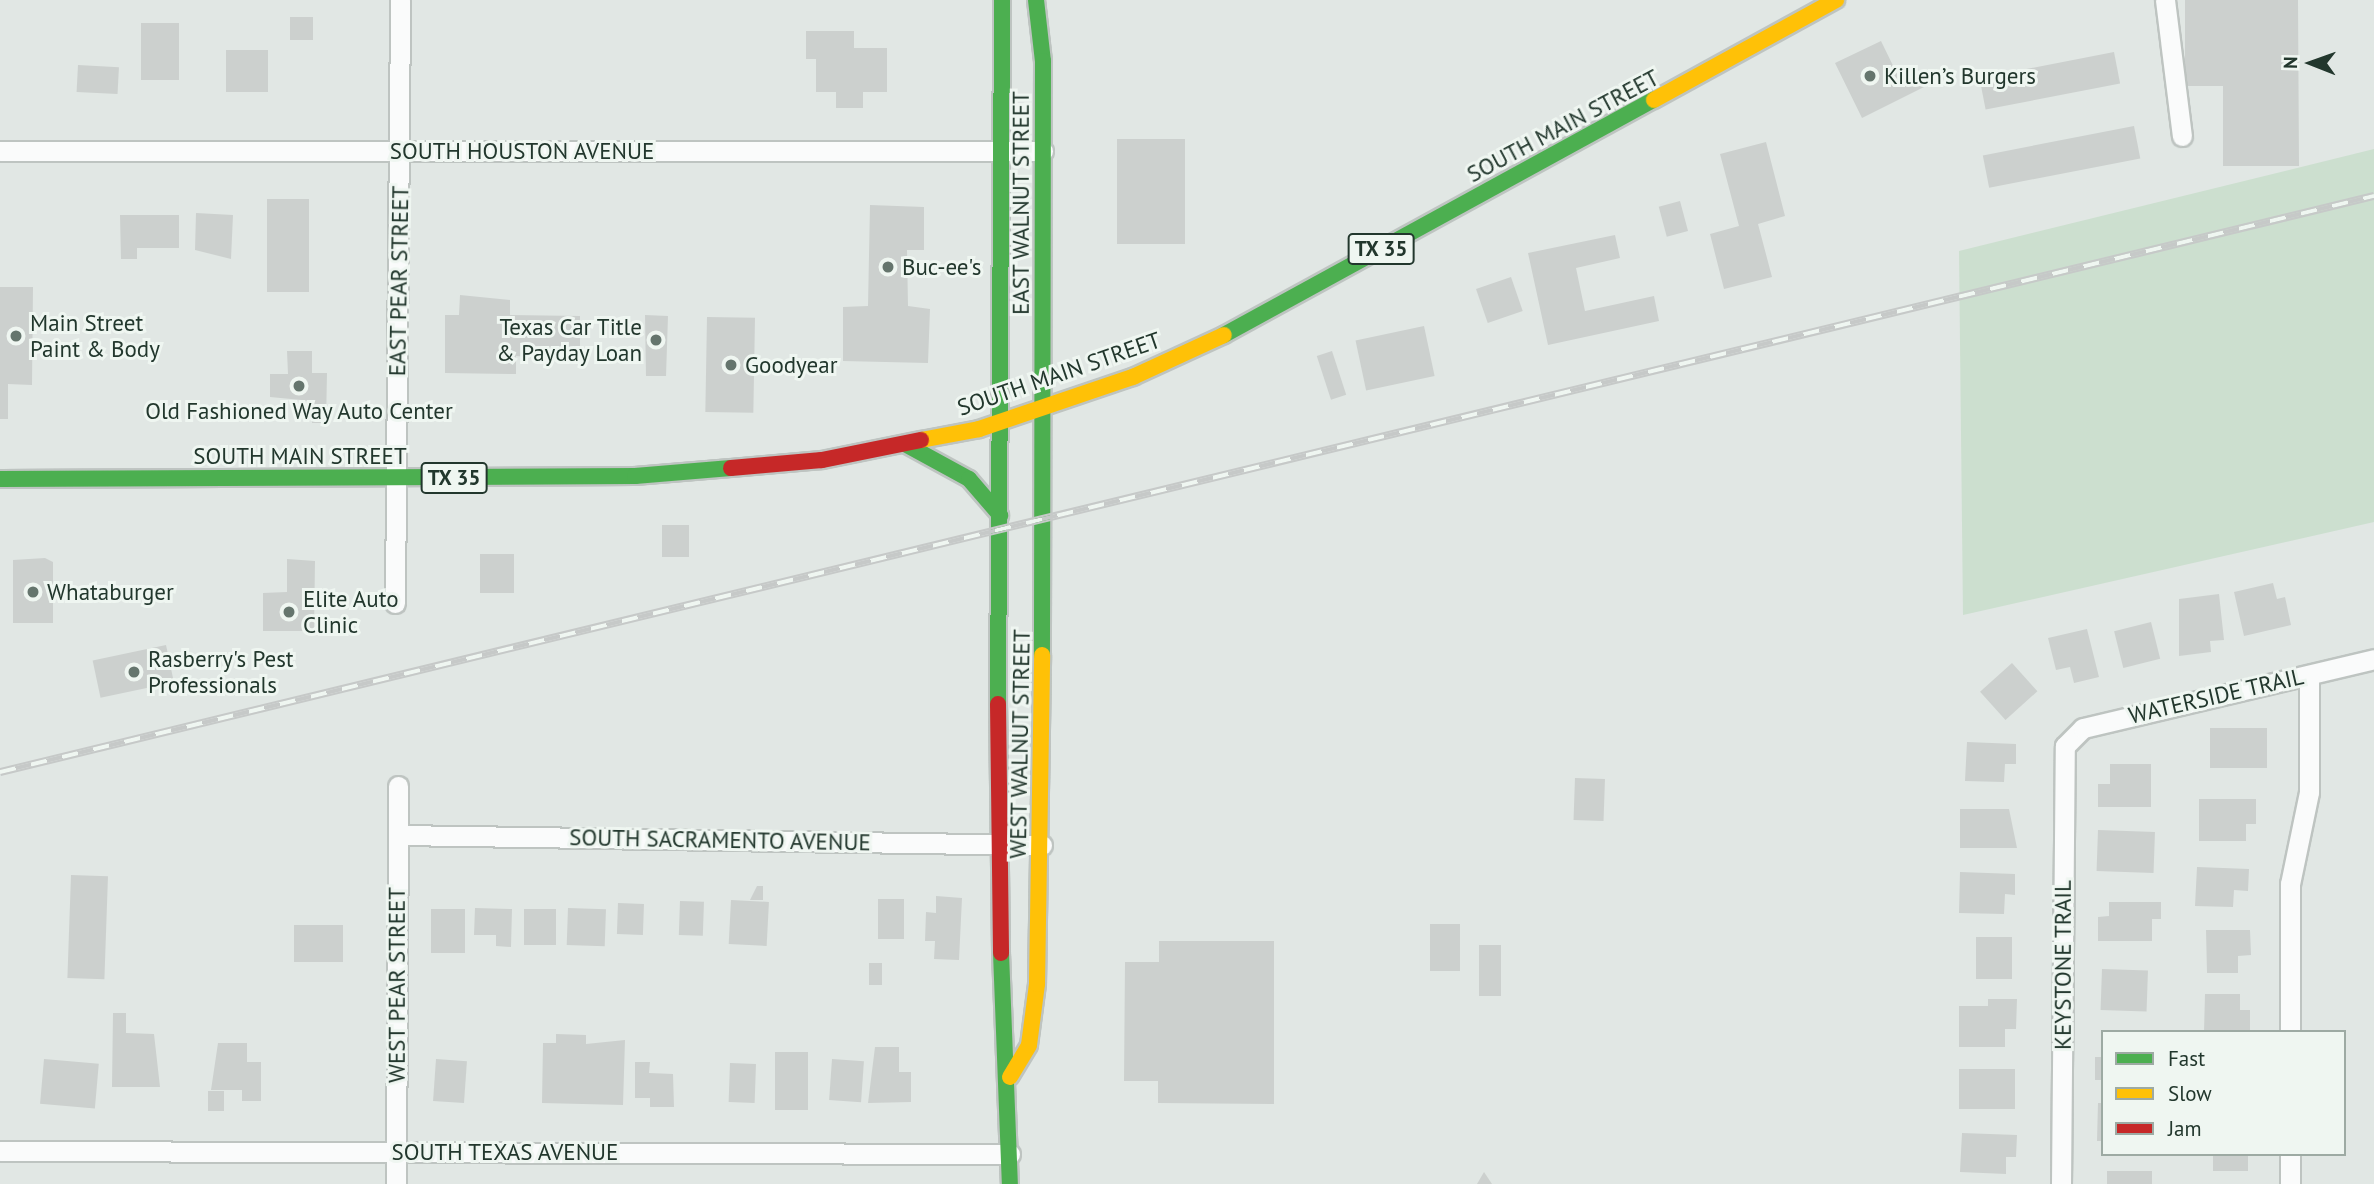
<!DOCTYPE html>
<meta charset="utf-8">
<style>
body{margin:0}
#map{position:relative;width:2374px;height:1184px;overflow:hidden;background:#e1e7e4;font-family:"PT Sans",sans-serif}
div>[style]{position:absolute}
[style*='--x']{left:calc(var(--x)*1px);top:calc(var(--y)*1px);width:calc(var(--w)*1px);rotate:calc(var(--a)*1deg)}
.green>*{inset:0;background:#ccdfcf}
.building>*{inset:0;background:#ccd0ce;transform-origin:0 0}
.roads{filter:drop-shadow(2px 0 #bec4c1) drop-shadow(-2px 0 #bec4c1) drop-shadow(0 2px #bec4c1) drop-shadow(0 -2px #bec4c1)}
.street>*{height:19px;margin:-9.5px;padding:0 9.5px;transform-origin:9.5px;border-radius:9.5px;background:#fafbfb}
.fast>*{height:16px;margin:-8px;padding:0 8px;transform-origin:8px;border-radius:8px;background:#4caf50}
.slow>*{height:16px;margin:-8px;padding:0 8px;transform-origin:8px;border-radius:8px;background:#ffc107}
.jam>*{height:16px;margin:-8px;padding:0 8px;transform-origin:8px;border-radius:8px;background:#c62828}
.rail>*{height:8px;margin-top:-4px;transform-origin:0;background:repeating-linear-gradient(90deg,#eff6f1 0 16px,#c6c9c8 0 32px);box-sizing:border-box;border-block:2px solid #c6c9c8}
.dots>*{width:19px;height:19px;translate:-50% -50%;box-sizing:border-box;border:4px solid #eff6f1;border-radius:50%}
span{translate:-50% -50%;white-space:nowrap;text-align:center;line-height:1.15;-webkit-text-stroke:6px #eff6f1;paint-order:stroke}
.shield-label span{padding:2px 5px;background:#eff6f1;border:2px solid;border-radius:5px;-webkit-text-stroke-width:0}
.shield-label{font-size:21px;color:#22372d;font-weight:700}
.poi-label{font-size:23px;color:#22372d}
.left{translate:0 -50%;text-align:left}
.right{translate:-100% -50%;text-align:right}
.street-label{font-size:23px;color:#22372d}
.legend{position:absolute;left:2101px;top:1030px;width:245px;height:126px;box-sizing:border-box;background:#eff6f1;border:2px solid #9daaa3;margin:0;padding:9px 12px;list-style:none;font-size:21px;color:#22372d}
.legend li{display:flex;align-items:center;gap:14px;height:35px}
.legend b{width:35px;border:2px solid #9daaa3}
.north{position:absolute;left:2276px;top:28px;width:70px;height:70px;-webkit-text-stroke:5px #eff6f1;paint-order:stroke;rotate:271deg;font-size:19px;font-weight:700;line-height:28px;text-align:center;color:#22372d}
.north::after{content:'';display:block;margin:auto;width:24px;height:32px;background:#22372d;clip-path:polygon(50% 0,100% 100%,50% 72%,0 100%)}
</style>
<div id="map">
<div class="green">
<div style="clip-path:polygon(2374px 149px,2374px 522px,1963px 615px,1959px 251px)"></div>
</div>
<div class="building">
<div style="clip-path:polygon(2185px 0,2298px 0,2299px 166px,2223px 166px,2223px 86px,2185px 86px)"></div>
<div style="left:290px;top:17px;width:23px;height:23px"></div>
<div style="left:141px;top:23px;width:38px;height:57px"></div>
<div style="clip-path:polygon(806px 31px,854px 31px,854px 48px,887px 48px,887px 92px,863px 92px,863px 108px,836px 108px,836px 92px,816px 92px,816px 59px,806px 59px)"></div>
<div style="clip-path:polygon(1881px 41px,1901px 82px,1921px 71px,1928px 85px,1862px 118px,1835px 63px)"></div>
<div style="left:226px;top:50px;width:42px;height:42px"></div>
<div style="left:2114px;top:52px;width:32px;height:137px;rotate:79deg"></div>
<div style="left:78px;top:65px;width:41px;height:27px;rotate:3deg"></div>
<div style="left:2134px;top:126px;width:33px;height:154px;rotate:79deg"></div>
<div style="left:1117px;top:139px;width:68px;height:105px"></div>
<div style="clip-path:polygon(1766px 142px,1785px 216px,1758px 224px,1772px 277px,1724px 289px,1710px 234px,1739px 226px,1720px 154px)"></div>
<div style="left:267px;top:199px;width:42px;height:93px"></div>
<div style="left:1680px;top:201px;width:31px;height:22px;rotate:75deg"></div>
<div style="clip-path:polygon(870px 205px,924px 207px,924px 250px,907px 250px,908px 306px,930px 309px,928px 363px,843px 361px,843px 307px,868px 306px)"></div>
<div style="clip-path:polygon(196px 213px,233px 215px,231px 259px,195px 250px)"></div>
<div style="clip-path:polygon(120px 215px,179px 215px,179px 248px,137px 248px,137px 259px,121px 259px)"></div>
<div style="clip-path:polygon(1615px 235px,1620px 258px,1576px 268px,1585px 311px,1654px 296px,1659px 321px,1548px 345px,1528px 253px)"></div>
<div style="left:1511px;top:277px;width:36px;height:37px;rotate:71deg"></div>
<div style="clip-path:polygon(0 287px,33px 287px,32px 385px,8px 384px,8px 419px,0 419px)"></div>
<div style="clip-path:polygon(460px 295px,510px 300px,510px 315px,580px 316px,580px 362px,516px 356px,516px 374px,445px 373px,445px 315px,459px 315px)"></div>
<div style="clip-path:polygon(645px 315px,668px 316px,666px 376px,646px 376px)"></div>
<div style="left:707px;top:317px;width:48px;height:95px;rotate:1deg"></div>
<div style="left:1424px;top:326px;width:51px;height:70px;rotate:78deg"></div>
<div style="clip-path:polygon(287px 351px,312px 351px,312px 373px,327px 373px,326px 423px,312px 423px,312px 401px,270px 397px,270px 374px,288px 374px)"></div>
<div style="left:1332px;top:351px;width:46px;height:16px;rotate:72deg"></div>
<div style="left:662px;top:525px;width:27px;height:32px"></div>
<div style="left:480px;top:554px;width:34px;height:39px"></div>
<div style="clip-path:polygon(45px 558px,53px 562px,53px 623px,13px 623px,13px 560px)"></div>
<div style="clip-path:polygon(287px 559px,315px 561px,314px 631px,263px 631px,263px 593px,287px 592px)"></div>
<div style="clip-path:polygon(2273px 583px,2277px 599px,2285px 597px,2291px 625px,2244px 636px,2234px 592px)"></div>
<div style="clip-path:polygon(2219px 594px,2224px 640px,2210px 641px,2211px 652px,2179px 656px,2179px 599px)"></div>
<div style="left:2151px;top:622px;width:38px;height:38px;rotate:76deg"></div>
<div style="clip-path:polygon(2087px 629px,2099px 677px,2074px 683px,2070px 667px,2056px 670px,2048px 638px)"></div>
<div style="left:166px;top:645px;width:38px;height:75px;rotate:78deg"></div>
<div style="left:2012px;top:663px;width:38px;height:43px;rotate:48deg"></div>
<div style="left:2210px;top:728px;width:57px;height:40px"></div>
<div style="clip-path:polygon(1967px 742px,2016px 744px,2016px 764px,2005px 764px,2004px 782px,1965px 781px)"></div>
<div style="clip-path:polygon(2110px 764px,2151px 764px,2151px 807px,2098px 807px,2098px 784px,2110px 784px)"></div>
<div style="left:1575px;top:778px;width:30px;height:42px;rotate:2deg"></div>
<div style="clip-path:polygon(2199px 799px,2256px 799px,2256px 824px,2246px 824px,2246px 841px,2199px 841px)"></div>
<div style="clip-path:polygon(1960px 809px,2009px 809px,2017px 848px,1960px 848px)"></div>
<div style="left:2098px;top:830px;width:57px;height:41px;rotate:2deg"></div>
<div style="clip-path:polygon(2197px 867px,2249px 869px,2248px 891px,2234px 890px,2233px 907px,2195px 906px)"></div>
<div style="clip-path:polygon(1960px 872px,2015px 874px,2015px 895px,2005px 894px,2004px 914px,1959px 913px)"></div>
<div style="left:71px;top:875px;width:37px;height:103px;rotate:2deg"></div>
<div style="clip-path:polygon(757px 886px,763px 886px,763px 900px,750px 900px)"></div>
<div style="clip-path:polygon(936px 896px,962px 898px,959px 960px,934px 959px,935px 941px,925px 941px,926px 912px,936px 913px)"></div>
<div style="left:878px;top:899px;width:26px;height:40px"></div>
<div style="left:731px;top:900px;width:38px;height:44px;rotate:3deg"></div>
<div style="left:680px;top:901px;width:24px;height:34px;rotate:2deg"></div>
<div style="clip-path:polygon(2109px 902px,2161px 902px,2161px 919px,2152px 919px,2152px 941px,2098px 941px,2098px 917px,2109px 916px)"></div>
<div style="left:618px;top:903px;width:26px;height:31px;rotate:2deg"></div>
<div style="clip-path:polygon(475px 908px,512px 909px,511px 947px,496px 946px,496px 935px,474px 935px)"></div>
<div style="left:568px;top:908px;width:38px;height:37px;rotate:2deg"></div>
<div style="left:431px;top:909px;width:34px;height:44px"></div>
<div style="left:524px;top:909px;width:32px;height:36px"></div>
<div style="left:1430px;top:924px;width:30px;height:47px"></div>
<div style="left:343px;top:925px;width:37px;height:49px;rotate:90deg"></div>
<div style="clip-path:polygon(2206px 930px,2250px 930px,2251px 955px,2238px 956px,2238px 973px,2207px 973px)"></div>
<div style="left:1976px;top:937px;width:36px;height:42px"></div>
<div style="clip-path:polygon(1159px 941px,1274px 941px,1274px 1104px,1158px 1103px,1158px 1081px,1124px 1081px,1125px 962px,1159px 962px)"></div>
<div style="left:1479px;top:945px;width:22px;height:51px"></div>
<div style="left:869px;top:963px;width:13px;height:22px"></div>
<div style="left:2102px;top:969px;width:46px;height:41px;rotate:2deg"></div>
<div style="clip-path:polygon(2205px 994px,2240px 994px,2240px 1010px,2250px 1010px,2250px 1032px,2204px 1032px)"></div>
<div style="clip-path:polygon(1988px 999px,2017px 999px,2016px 1029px,2005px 1029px,2005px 1047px,1959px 1047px,1959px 1006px,1988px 1006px)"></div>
<div style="clip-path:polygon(113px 1013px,126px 1013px,126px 1033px,154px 1034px,160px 1087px,112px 1087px)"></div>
<div style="clip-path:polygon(556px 1034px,586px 1035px,586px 1044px,625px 1040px,623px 1105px,542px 1103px,543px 1043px,556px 1043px)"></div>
<div style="clip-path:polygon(218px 1043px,247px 1043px,247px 1062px,261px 1062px,261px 1101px,242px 1101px,242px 1090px,211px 1090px)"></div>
<div style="clip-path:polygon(875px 1047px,899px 1047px,899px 1072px,911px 1072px,911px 1102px,868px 1103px)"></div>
<div style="left:775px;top:1052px;width:33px;height:58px"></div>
<div style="left:2095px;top:1057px;width:8px;height:23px"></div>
<div style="left:44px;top:1059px;width:55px;height:45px;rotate:5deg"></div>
<div style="left:436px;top:1059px;width:31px;height:42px;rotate:4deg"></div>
<div style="left:832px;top:1059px;width:32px;height:41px;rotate:4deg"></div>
<div style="clip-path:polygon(635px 1062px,650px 1062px,649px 1073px,673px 1074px,674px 1107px,650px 1107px,650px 1098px,635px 1098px)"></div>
<div style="left:730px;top:1063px;width:26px;height:39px;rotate:2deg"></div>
<div style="left:1959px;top:1069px;width:56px;height:40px"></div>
<div style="left:208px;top:1091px;width:16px;height:20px"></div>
<div style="clip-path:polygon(2098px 1103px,2103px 1103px,2103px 1141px,2097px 1141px)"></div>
<div style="clip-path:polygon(1962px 1133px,2017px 1135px,2016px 1157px,2006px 1157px,2006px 1174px,1960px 1172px)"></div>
<div style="left:2213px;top:1154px;width:35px;height:17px"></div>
<div style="left:2107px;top:1171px;width:45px;height:13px"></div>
<div style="clip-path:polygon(1484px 1172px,1492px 1184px,1477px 1184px)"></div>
</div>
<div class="roads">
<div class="street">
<div style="--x:2165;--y:0;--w:137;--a:82.9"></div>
<div style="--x:0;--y:151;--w:1043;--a:0"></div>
<div style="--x:395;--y:603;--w:603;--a:-89.52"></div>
<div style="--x:398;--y:835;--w:644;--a:0.89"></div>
<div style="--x:2290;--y:1032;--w:148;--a:-90"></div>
<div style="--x:2290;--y:884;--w:94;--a:-78.3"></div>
<div style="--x:2309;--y:792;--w:117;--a:-90"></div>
<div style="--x:0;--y:1151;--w:1010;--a:0.17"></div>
<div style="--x:396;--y:1184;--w:398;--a:-89.7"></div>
<div style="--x:2061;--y:1184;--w:438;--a:-89.5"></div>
<div style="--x:2065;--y:746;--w:25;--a:-45"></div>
<div style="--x:2083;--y:728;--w:299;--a:-13.3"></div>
<div style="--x:2290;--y:1184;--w:30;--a:-90"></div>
</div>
<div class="fast">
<div style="--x:1036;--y:0;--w:61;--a:83.5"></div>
<div style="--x:1043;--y:61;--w:594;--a:90.1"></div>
<div style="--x:1224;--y:335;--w:490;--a:-28.7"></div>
<div style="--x:905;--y:444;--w:73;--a:28.7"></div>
<div style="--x:969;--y:479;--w:48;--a:49.3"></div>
<div style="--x:0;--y:479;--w:635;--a:-0.27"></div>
<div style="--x:635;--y:476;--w:96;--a:-4.8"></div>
<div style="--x:998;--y:704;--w:704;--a:-89.67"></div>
<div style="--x:1001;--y:953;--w:231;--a:87.8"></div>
</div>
<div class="slow">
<div style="--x:1654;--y:100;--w:208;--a:-28.8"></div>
<div style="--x:921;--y:440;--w:59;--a:-10.7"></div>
<div style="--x:979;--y:429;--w:163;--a:-18.7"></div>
<div style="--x:1133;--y:377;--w:100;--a:-24.8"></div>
<div style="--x:1010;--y:1077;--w:37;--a:-59"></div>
<div style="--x:1029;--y:1045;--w:62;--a:-82.5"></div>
<div style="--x:1037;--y:984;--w:329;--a:-89.1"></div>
</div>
<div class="jam">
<div style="--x:731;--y:468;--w:91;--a:-5"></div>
<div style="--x:822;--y:460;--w:101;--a:-11.4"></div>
<div style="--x:998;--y:704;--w:249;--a:89.3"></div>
</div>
</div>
<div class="rail">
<div style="--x:0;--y:772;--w:2443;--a:-13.64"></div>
</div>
<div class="dots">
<div style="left:1870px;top:76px;background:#65756d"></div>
<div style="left:888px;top:267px;background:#65756d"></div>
<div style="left:16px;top:336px;background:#65756d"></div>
<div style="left:656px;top:340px;background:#65756d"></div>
<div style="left:731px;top:365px;background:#65756d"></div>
<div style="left:299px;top:386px;background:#65756d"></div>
<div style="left:33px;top:592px;background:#65756d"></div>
<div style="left:289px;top:612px;background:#65756d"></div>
<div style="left:134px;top:672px;background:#65756d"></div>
</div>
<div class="shield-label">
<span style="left:1381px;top:249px">TX 35</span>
<span style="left:454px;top:478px">TX 35</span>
</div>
<div class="poi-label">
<span class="left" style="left:1884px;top:76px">Killen’s Burgers</span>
<span class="left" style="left:902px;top:267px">Buc-ee's</span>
<span class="left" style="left:30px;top:336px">Main Street<br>Paint &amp; Body</span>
<span class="right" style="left:642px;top:340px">Texas Car Title<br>&amp; Payday Loan</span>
<span class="left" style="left:745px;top:365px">Goodyear</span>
<span style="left:299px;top:411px">Old Fashioned Way Auto Center</span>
<span class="left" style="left:47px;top:592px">Whataburger</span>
<span class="left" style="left:303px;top:612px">Elite Auto<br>Clinic</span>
<span class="left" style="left:148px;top:672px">Rasberry's Pest<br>Professionals</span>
</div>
<div class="street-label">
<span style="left:1563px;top:126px;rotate:-28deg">SOUTH MAIN STREET</span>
<span style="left:522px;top:151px">SOUTH HOUSTON AVENUE</span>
<span style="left:1021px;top:203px;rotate:-90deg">EAST WALNUT STREET</span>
<span style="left:399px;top:281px;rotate:-89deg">EAST PEAR STREET</span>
<span style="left:1059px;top:374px;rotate:-19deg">SOUTH MAIN STREET</span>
<span style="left:300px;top:456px">SOUTH MAIN STREET</span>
<span style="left:2216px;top:696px;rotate:-13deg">WATERSIDE TRAIL</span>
<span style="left:1020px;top:744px;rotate:-89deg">WEST WALNUT STREET</span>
<span style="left:720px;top:840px;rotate:1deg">SOUTH SACRAMENTO AVENUE</span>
<span style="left:2063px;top:965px;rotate:-90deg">KEYSTONE TRAIL</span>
<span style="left:397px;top:985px;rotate:-90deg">WEST PEAR STREET</span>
<span style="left:505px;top:1152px">SOUTH TEXAS AVENUE</span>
</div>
<ul class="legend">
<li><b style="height:9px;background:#4caf50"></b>Fast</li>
<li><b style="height:9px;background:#ffc107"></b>Slow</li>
<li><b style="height:9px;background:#c62828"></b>Jam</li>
</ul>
<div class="north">N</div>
</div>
